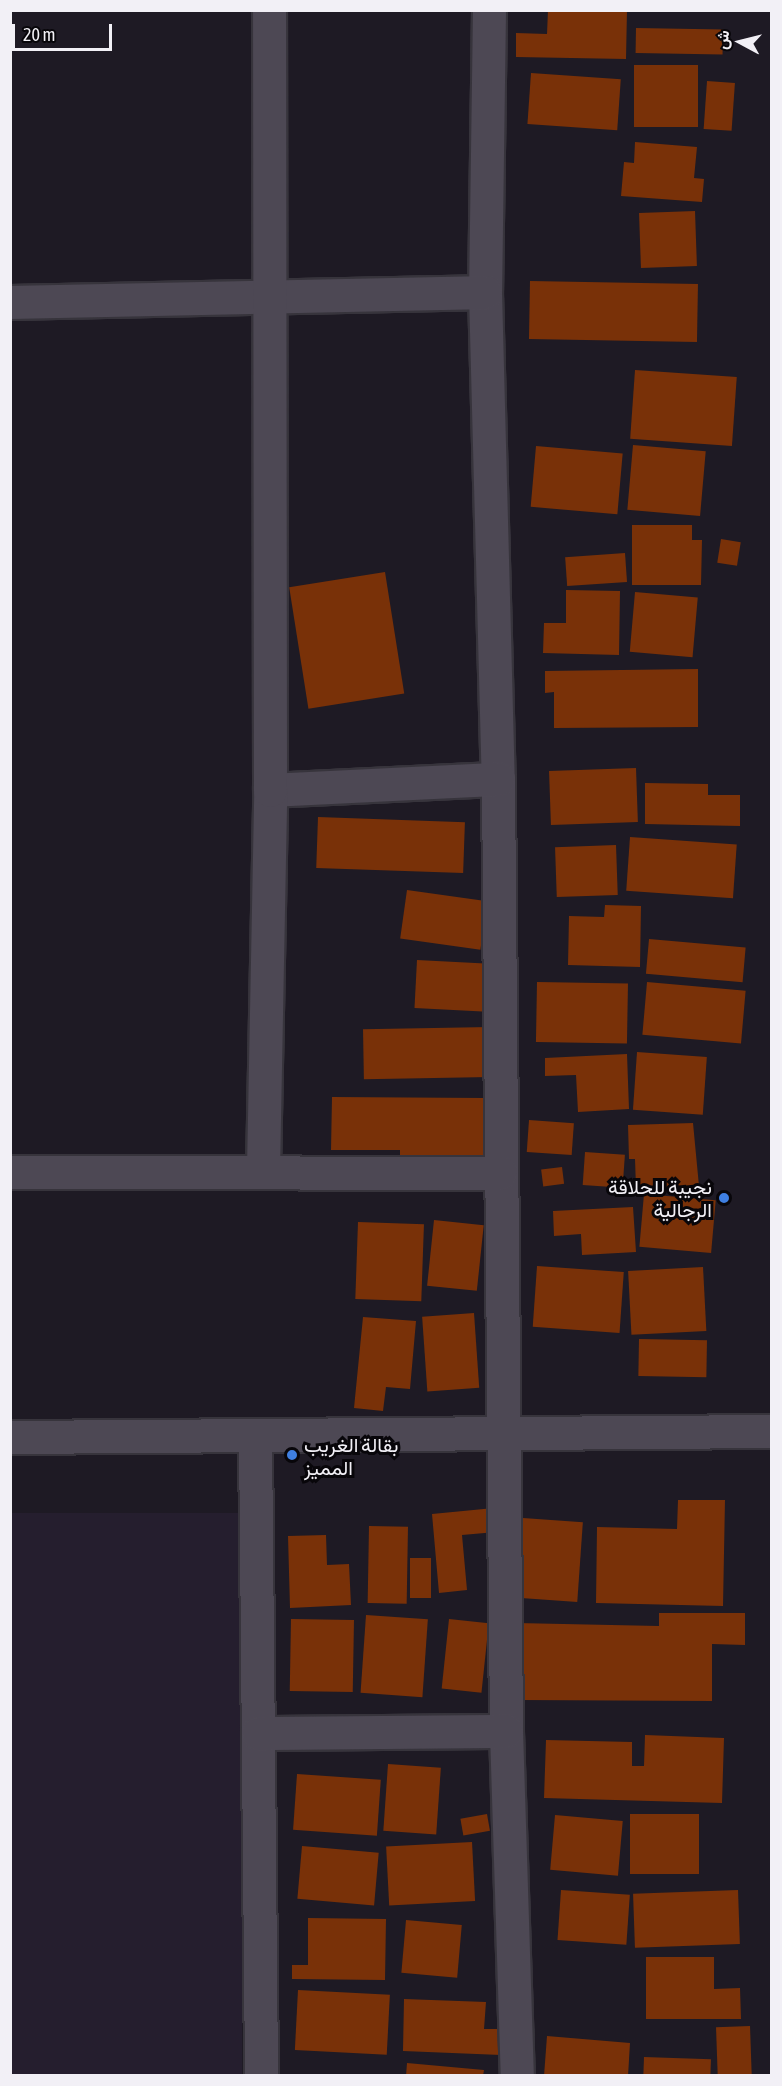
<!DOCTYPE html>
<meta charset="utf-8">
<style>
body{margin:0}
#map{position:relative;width:782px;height:2086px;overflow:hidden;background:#1e1a24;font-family:"Asap Condensed",Vazirmatn,sans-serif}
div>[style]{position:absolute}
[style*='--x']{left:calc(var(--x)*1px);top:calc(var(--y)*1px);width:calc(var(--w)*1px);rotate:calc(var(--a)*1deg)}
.built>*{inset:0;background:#251e2e;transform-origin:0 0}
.building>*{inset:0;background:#793108;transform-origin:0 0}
.roads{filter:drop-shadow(2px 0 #37343c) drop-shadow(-2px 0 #37343c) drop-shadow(0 2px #37343c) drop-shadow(0 -2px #37343c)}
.minor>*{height:33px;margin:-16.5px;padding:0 16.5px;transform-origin:16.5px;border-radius:16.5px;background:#4d4854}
.dots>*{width:16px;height:16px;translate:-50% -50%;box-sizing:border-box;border:3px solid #08060a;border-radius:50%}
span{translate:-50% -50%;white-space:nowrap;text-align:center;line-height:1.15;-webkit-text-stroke:6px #08060a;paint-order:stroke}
.poi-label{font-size:20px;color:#f2f0f6}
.right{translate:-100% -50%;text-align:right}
.left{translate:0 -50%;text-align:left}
.frame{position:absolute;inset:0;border:12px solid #f2f0f6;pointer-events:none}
.north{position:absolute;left:710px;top:12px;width:60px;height:60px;-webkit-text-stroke:4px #08060a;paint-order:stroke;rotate:277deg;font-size:16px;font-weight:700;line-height:24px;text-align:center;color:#f2f0f6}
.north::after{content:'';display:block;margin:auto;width:21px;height:27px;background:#f2f0f6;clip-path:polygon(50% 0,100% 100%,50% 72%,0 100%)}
.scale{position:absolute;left:12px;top:24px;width:100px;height:27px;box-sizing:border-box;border:3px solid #f2f0f6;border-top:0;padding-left:8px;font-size:18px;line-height:21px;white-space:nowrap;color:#f2f0f6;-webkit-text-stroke:4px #08060a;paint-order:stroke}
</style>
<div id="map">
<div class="built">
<div style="left:10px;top:1513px;width:232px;height:562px"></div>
</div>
<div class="building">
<div style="clip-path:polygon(548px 10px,627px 10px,626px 59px,516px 57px,516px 33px,547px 34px)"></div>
<div style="left:636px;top:28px;width:87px;height:25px;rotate:1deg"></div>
<div style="left:634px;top:65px;width:64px;height:62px"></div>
<div style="left:531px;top:73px;width:90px;height:51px;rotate:4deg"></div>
<div style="left:707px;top:81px;width:28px;height:48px;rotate:4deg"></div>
<div style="clip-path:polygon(635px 142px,697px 147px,694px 178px,704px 179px,702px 202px,621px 196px,624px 162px,634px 163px)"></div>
<div style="left:695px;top:211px;width:55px;height:56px;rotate:88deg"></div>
<div style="left:530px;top:281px;width:168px;height:58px;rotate:1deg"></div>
<div style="left:635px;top:370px;width:102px;height:69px;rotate:4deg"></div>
<div style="left:633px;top:445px;width:73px;height:65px;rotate:5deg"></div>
<div style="left:536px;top:446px;width:87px;height:61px;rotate:5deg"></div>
<div style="clip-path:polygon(632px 525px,692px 525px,692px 540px,702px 540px,701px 585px,632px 585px)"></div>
<div style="left:721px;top:539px;width:20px;height:24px;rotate:9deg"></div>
<div style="left:625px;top:553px;width:29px;height:60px;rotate:86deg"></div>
<div style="left:385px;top:572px;width:123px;height:97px;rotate:81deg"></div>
<div style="clip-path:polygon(566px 590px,620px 591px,619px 655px,543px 653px,544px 623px,566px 623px)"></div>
<div style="left:635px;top:592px;width:63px;height:60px;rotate:5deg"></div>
<div style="clip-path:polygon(698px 669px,698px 727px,554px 728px,554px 692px,545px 693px,545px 671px)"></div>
<div style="left:636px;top:768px;width:54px;height:87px;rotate:88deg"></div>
<div style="clip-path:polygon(645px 783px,708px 784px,708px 795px,740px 795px,740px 826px,645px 824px)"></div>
<div style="left:318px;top:817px;width:147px;height:51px;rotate:2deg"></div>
<div style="left:630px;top:837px;width:107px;height:54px;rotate:4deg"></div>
<div style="left:616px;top:845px;width:50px;height:61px;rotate:88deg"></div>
<div style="left:407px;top:890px;width:81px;height:49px;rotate:8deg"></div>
<div style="clip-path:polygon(605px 905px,641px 906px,640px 967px,568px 965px,569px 916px,604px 917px)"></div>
<div style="left:649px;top:939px;width:97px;height:35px;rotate:5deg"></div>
<div style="left:417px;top:960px;width:68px;height:48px;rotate:3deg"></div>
<div style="left:537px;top:982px;width:91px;height:60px;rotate:1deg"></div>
<div style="left:647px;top:982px;width:99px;height:53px;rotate:5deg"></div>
<div style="left:490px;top:1027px;width:50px;height:127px;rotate:89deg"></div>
<div style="left:637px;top:1052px;width:70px;height:58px;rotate:4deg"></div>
<div style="clip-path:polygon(627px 1054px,629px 1109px,578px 1112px,576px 1075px,545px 1076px,545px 1058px)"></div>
<div style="clip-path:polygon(332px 1097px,485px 1098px,485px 1156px,400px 1156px,400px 1150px,331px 1150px)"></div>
<div style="left:529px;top:1120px;width:45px;height:32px;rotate:4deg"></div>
<div style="clip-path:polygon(693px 1123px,699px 1186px,636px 1188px,635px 1159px,629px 1159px,628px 1125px)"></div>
<div style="left:585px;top:1152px;width:40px;height:33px;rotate:4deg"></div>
<div style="left:562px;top:1167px;width:17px;height:21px;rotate:83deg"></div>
<div style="left:644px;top:1194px;width:72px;height:53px;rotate:5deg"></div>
<div style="clip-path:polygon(633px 1207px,636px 1252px,582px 1255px,581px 1234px,554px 1236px,553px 1211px)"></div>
<div style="left:434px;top:1220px;width:50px;height:66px;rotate:6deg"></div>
<div style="left:358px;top:1222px;width:66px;height:77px;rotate:2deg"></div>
<div style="left:537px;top:1266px;width:87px;height:61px;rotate:4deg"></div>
<div style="left:703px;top:1267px;width:64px;height:75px;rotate:87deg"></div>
<div style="left:474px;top:1313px;width:75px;height:52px;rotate:86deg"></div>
<div style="clip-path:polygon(363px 1317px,416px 1321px,410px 1389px,386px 1387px,383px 1411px,354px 1408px)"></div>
<div style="left:639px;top:1339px;width:68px;height:37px;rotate:1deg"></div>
<div style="clip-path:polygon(678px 1500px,725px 1500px,723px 1606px,596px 1603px,597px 1527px,677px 1529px)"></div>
<div style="clip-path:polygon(494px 1508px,496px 1532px,462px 1535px,467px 1590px,439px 1593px,432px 1514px)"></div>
<div style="left:523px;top:1518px;width:60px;height:80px;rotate:4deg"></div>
<div style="left:369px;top:1526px;width:39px;height:77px;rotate:1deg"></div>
<div style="clip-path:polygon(326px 1535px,327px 1565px,349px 1564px,351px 1605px,290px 1608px,288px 1536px)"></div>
<div style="left:410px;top:1558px;width:21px;height:40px"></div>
<div style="clip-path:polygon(659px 1613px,745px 1613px,745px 1645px,712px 1644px,712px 1701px,517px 1700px,516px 1623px,659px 1626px)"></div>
<div style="left:366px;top:1615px;width:62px;height:78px;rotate:4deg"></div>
<div style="left:291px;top:1619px;width:63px;height:72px;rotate:1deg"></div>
<div style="left:449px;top:1619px;width:40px;height:70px;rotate:6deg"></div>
<div style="clip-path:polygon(645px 1735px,724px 1738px,722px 1803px,544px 1798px,546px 1740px,632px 1742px,632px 1766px,644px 1766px)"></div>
<div style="left:388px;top:1764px;width:53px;height:67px;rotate:4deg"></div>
<div style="left:297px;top:1774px;width:84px;height:56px;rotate:4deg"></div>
<div style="left:487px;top:1814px;width:17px;height:27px;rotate:80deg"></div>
<div style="left:630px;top:1814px;width:69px;height:60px"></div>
<div style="left:555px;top:1815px;width:68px;height:55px;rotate:5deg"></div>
<div style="left:472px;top:1842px;width:59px;height:86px;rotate:87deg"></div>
<div style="left:302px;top:1846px;width:77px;height:53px;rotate:5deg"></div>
<div style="left:561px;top:1890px;width:69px;height:50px;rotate:4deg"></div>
<div style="left:738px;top:1890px;width:54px;height:105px;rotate:88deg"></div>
<div style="clip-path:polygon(308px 1918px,386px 1919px,385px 1980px,292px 1979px,292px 1965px,308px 1965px)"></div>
<div style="left:406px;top:1920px;width:56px;height:53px;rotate:5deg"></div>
<div style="clip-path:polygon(646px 1957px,714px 1957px,714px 1989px,740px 1988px,741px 2019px,646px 2019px)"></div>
<div style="left:298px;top:1990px;width:92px;height:60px;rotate:3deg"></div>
<div style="clip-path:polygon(404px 1999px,486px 2002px,484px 2029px,503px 2029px,501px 2055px,403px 2051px)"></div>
<div style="left:750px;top:2026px;width:50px;height:34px;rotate:88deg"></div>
<div style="clip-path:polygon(547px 2036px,630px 2043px,628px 2076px,544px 2076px)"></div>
<div style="left:644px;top:2057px;width:67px;height:19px;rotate:2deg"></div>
<div style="clip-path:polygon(407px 2063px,484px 2070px,483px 2076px,406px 2076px)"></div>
</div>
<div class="roads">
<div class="minor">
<div style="--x:489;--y:10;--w:282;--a:90.8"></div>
<div style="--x:485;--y:292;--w:487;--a:88.5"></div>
<div style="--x:498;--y:779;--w:952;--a:89.52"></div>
<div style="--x:506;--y:1731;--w:345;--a:88.2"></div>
<div style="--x:10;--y:302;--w:475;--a:-1.2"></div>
<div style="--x:270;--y:790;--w:228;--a:-2.8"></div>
<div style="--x:263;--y:1170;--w:380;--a:-88.9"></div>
<div style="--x:270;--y:790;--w:780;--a:-90.07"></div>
<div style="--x:10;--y:1172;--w:490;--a:0.1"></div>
<div style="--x:255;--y:1436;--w:640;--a:89.46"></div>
<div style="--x:10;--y:1437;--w:762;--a:-0.45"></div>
<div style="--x:258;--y:1733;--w:248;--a:-0.5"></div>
</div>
</div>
<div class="dots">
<div style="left:724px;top:1198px;background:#3f7fe0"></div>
<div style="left:292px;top:1455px;background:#3f7fe0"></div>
</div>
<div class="poi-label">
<span class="right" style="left:712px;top:1198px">نجيبة للحلاقة<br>الرجالية</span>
<span class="left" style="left:304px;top:1456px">بقالة الغريب<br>المميز</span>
</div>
<div class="frame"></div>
<div class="north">ش</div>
<div class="scale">20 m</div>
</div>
